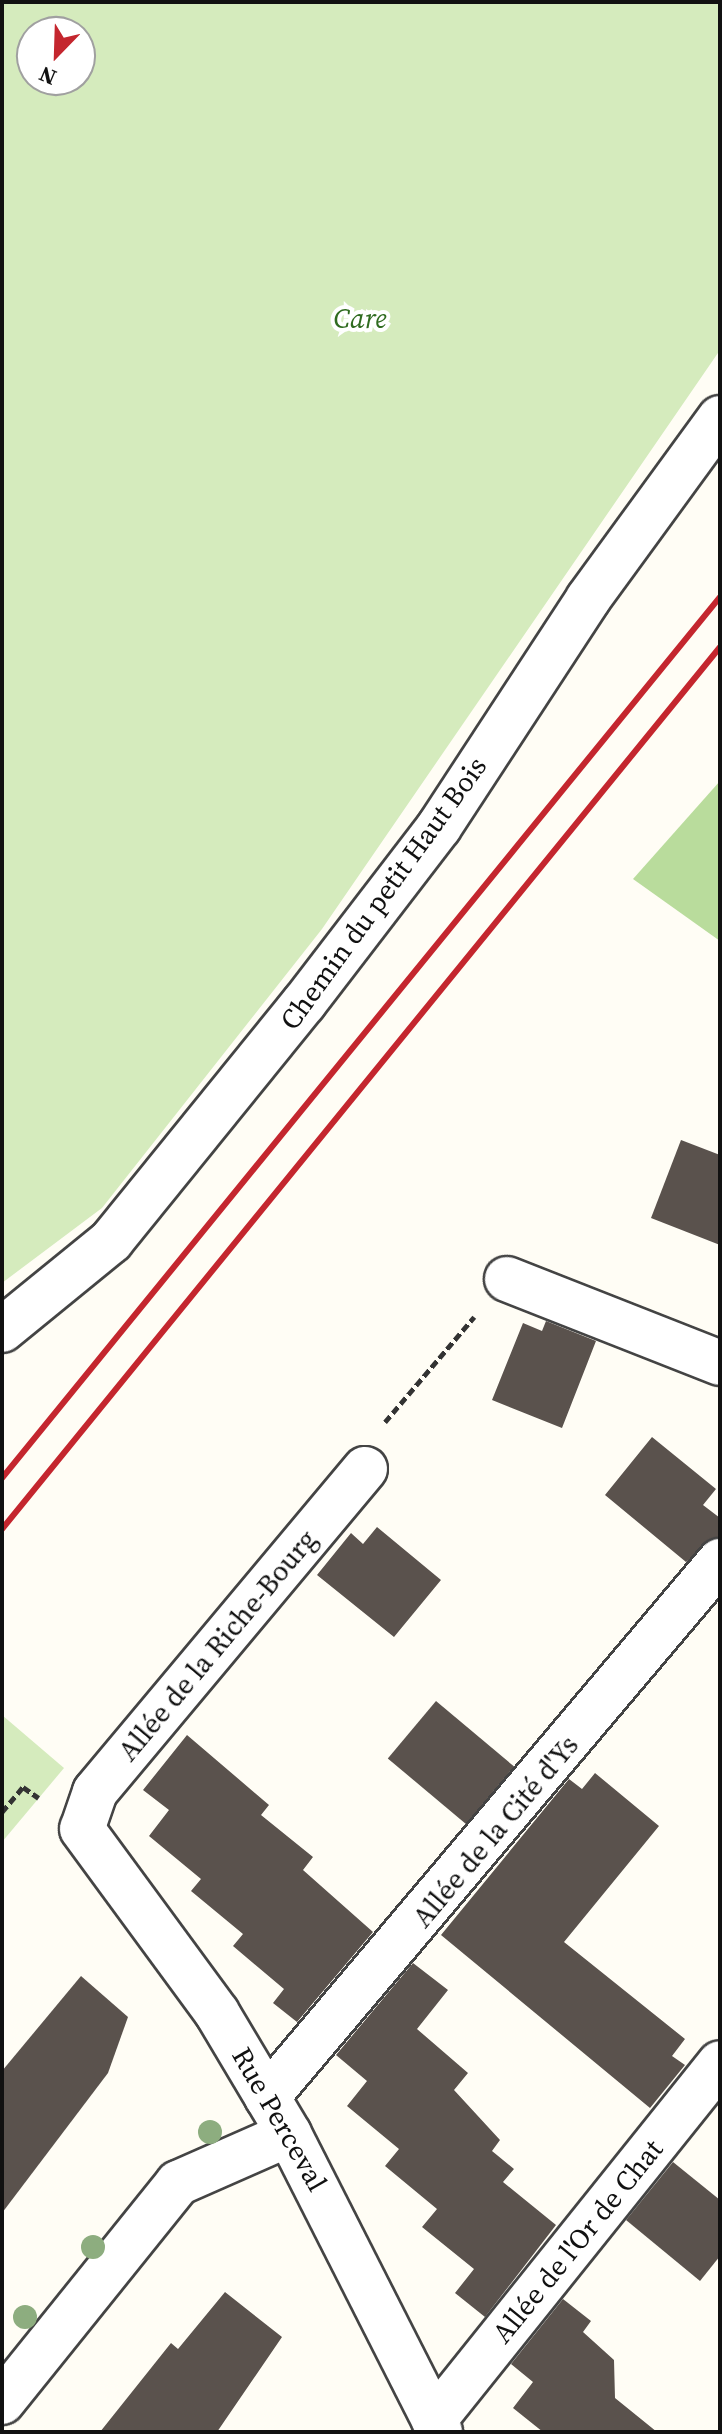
<!DOCTYPE html>
<meta charset="utf-8">
<style>
body{margin:0}
#map{position:relative;width:722px;height:2434px;overflow:hidden;background:#fffdf5;font-family:"Source Serif 4",serif}
div>[style]{position:absolute}
[style*='--x']{left:calc(var(--x)*1px);top:calc(var(--y)*1px);width:calc(var(--w)*1px);rotate:calc(var(--a)*1deg)}
.green>*{inset:0;background:#d5ebbd}
.forest>*{inset:0;background:#b9dc9c}
.building>*{inset:0;background:#5a524d;transform-origin:0 0}
.path>*{height:5px;margin-top:-2.5px;transform-origin:0;background:repeating-linear-gradient(90deg,#333 0 8px,transparent 0 12px)}
.roads{filter:drop-shadow(2px 0 #444) drop-shadow(-2px 0 #444) drop-shadow(0 2px #444) drop-shadow(0 -2px #444)}
.minor>*{height:44px;margin:-22px;padding:0 22px;transform-origin:22px;border-radius:22px;background:#fff}
.rail>*{height:6px;margin:-3px;padding:0 3px;transform-origin:3px;border-radius:3px;background:#c4262e}
.trees>*{width:24px;height:24px;margin:-12px;border-radius:50%;background:#8dad7f}
span{translate:-50% -50%;white-space:nowrap;text-align:center;line-height:1.15;-webkit-text-stroke:8px #fff;paint-order:stroke}
.park-label{font-size:28px;color:#2f6b1f;font-style:italic}
.street-label{font-size:28px;color:#111}
.frame{position:absolute;inset:0;border:4px solid #111;pointer-events:none}
.north{position:absolute;left:16px;top:16px;width:80px;height:80px;box-sizing:border-box;background:#fff;border:2px solid #a0a0a0;border-radius:50%;rotate:203deg;font-size:22px;font-weight:700;line-height:32px;text-align:center;color:#111}
.north::after{content:'';display:block;margin:auto;width:28px;height:36px;background:#c4262e;clip-path:polygon(50% 0,100% 100%,50% 72%,0 100%)}
</style>
<div id="map">
<div class="green">
<div style="clip-path:polygon(evenodd,2px 2px,720px 2px,720px 350px,322px 929px,102px 1208px,2px 1283px,2px 2px,32px 32px,80px 32px,80px 80px,32px 80px,32px 32px)"></div>
<div style="clip-path:polygon(2px 1715px,64px 1768px,2px 1842px)"></div>
</div>
<div class="forest">
<div style="clip-path:polygon(720px 781px,720px 941px,633px 879px)"></div>
</div>
<div class="building">
<div style="clip-path:polygon(681px 1140px,720px 1155px,720px 1245px,651px 1218px)"></div>
<div style="clip-path:polygon(546px 1321px,596px 1341px,562px 1428px,492px 1400px,523px 1323px,542px 1331px)"></div>
<div style="clip-path:polygon(652px 1437px,716px 1489px,703px 1505px,720px 1518px,720px 1537px,686px 1562px,605px 1495px)"></div>
<div style="clip-path:polygon(377px 1527px,441px 1580px,394px 1637px,317px 1575px,351px 1533px,363px 1544px)"></div>
<div style="left:436px;top:1701px;width:102px;height:75px;rotate:40deg"></div>
<div style="clip-path:polygon(187px 1735px,269px 1805px,261px 1815px,313px 1857px,303px 1870px,373px 1932px,297px 2022px,273px 2003px,284px 1989px,233px 1946px,243px 1934px,191px 1891px,201px 1879px,149px 1836px,169px 1810px,143px 1790px)"></div>
<div style="clip-path:polygon(595px 1773px,659px 1826px,564px 1942px,685px 2039px,672px 2056px,685px 2065px,650px 2108px,441px 1935px,569px 1779px,582px 1789px)"></div>
<div style="clip-path:polygon(413px 1963px,448px 1990px,417px 2029px,468px 2073px,454px 2090px,500px 2140px,492px 2151px,514px 2169px,503px 2182px,556px 2225px,485px 2317px,455px 2293px,474px 2269px,422px 2227px,437px 2209px,385px 2166px,399px 2149px,347px 2106px,367px 2081px,336px 2055px)"></div>
<div style="clip-path:polygon(81px 1976px,128px 2017px,108px 2073px,2px 2213px,2px 2071px)"></div>
<div style="clip-path:polygon(673px 2162px,720px 2200px,720px 2256px,700px 2281px,626px 2220px)"></div>
<div style="clip-path:polygon(225px 2292px,282px 2337px,217px 2432px,100px 2432px,171px 2343px,178px 2349px)"></div>
<div style="clip-path:polygon(563px 2299px,591px 2321px,583px 2332px,614px 2360px,615px 2398px,657px 2432px,543px 2432px,513px 2408px,533px 2382px,511px 2364px)"></div>
</div>
<div class="path">
<div style="--x:385;--y:1422;--w:138;--a:-49.7"></div>
<div style="--x:2;--y:1812;--w:33;--a:-50"></div>
<div style="--x:23;--y:1787;--w:19;--a:35"></div>
</div>
<div class="roads">
<div class="minor">
<div style="--x:507;--y:1279;--w:229;--a:21.5"></div>
<div style="--x:2;--y:1330;--w:141;--a:-39.2"></div>
<div style="--x:111;--y:1241;--w:306;--a:-51"></div>
<div style="--x:304;--y:1003;--w:222;--a:-52.5"></div>
<div style="--x:439;--y:827;--w:272;--a:-56.8"></div>
<div style="--x:588;--y:599;--w:224;--a:-53.9"></div>
<div style="--x:365;--y:1469;--w:421;--a:129.9"></div>
<div style="--x:95;--y:1792;--w:39;--a:109"></div>
<div style="--x:82;--y:1829;--w:228;--a:53.7"></div>
<div style="--x:217;--y:2013;--w:141;--a:59.2"></div>
<div style="--x:289;--y:2134;--w:334;--a:63.1"></div>
<div style="--x:267;--y:2097;--w:702;--a:-49.8"></div>
<div style="--x:2;--y:2402;--w:281;--a:-51.2"></div>
<div style="--x:178;--y:2183;--w:121;--a:-23.8"></div>
<div style="--x:434;--y:2420;--w:457;--a:-51.3"></div>
</div>
</div>
<div class="rail">
<div style="--x:2;--y:1478;--w:1137;--a:-50.82"></div>
<div style="--x:2;--y:1529;--w:1137;--a:-50.85"></div>
</div>
<div class="trees">
<div style="left:210px;top:2132px"></div>
<div style="left:93px;top:2247px"></div>
<div style="left:25px;top:2317px"></div>
</div>
<div class="park-label">
<span style="left:360px;top:318px">Care</span>
</div>
<div class="street-label">
<span style="left:383px;top:893px;rotate:-54deg">Chemin du petit Haut Bois</span>
<span style="left:217px;top:1645px;rotate:-50deg">Allée de la Riche-Bourg</span>
<span style="left:495px;top:1831px;rotate:-50deg">Allée de la Cité d'Ys</span>
<span style="left:280px;top:2119px;rotate:60deg">Rue Perceval</span>
<span style="left:577px;top:2241px;rotate:-51deg">Allée de l'Or de Chat</span>
</div>
<div class="frame"></div>
<div class="north">N</div>
</div>
